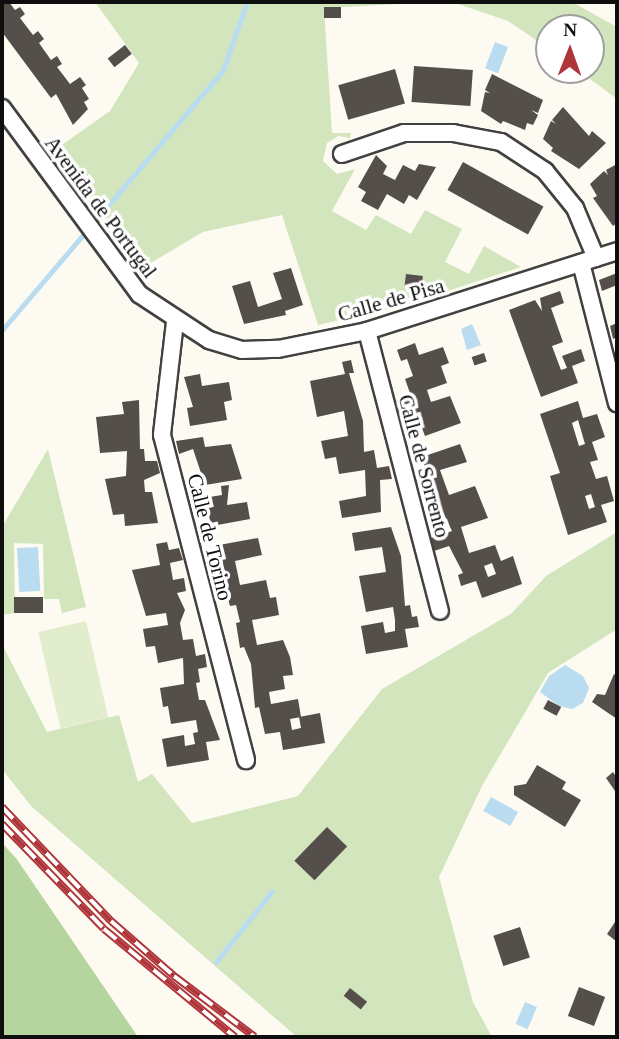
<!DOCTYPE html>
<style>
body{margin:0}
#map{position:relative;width:619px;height:1039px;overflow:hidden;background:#fdfbf1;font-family:"Times New Roman",serif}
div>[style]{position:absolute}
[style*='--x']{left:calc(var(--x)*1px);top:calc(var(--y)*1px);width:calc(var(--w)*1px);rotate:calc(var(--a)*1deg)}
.green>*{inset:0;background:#d2e5bd}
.forest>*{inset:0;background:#b6d49e}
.pitch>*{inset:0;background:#e2edce;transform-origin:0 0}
.water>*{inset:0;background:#badcf0;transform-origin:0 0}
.stream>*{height:5px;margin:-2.5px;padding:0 2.5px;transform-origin:2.5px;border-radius:2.5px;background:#badcf0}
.building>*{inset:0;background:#554f4b;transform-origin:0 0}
.roads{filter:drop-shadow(2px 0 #414141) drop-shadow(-2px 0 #414141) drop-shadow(0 2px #414141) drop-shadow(0 -2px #414141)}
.minor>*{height:16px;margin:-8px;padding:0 8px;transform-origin:8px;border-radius:8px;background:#fff}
.rail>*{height:8px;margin-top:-4px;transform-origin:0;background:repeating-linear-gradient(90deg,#fff 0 16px,#af353b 0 32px);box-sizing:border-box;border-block:2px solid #af353b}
span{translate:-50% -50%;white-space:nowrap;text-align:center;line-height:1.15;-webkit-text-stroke:7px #fff;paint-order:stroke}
.street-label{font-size:21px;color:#0e0e0e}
.frame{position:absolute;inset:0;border:4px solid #0e0e0e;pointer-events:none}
.north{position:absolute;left:535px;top:14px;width:70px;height:70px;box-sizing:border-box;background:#fff;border:2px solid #9f9f9f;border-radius:50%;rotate:1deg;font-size:19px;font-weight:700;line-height:28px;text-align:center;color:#0e0e0e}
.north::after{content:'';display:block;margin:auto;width:24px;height:32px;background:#af353b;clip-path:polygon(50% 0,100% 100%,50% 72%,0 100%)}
</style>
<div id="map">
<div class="green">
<div style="clip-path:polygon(95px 2px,439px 2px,324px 8px,332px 133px,351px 133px,350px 138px,338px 136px,327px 143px,323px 161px,337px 174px,355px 169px,332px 211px,366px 230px,376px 215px,411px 234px,425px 210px,462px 229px,445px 262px,469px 274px,484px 246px,521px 267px,402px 306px,318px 325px,282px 215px,203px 232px,137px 271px,52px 152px,110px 111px,139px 63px)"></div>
<div style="clip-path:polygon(452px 2px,572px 2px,617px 27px,617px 99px,578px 70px,591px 70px,591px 28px,549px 28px,549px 49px,508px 21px)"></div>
<div style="clip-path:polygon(48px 449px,86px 607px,62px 613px,59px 599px,44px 599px,43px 544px,14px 543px,15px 613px,2px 615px,2px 527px)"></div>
<div style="clip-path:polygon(617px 532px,617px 629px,548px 673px,482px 786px,439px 877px,473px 1002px,492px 1037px,297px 1037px,31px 806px,2px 769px,2px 644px,47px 732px,119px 715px,138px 782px,152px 774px,192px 823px,298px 796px,382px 689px,512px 613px,546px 576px)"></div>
</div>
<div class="forest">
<div style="clip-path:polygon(2px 843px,16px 858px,138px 1037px,2px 1037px)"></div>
</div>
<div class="pitch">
<div style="left:86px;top:621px;width:99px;height:49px;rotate:77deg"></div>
</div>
<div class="water">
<div style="left:495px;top:42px;width:14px;height:28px;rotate:21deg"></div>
<div style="clip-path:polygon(472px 324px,481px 345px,467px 350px,461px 329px)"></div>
<div style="left:38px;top:547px;width:44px;height:21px;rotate:87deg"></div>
<div style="clip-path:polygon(565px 665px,583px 676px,589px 688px,583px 703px,572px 709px,559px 706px,540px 692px,549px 676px)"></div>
<div style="left:491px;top:797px;width:31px;height:16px;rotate:29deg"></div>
<div style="left:525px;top:1002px;width:13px;height:24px;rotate:23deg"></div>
</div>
<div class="stream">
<div style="--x:2;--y:330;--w:341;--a:-49.6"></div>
<div style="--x:223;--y:70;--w:72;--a:-70.6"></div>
<div style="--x:216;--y:962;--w:90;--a:-51.7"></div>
</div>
<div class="building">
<div style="clip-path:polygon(2px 2px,9px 2px,15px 10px,20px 7px,25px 14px,20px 18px,33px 35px,38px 31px,44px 39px,39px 43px,51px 60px,57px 56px,62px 64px,57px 67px,70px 84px,80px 77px,86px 85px,82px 88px,89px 99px,84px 102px,88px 109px,73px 125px,56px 94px,51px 98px,2px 32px)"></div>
<div style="left:324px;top:7px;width:17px;height:11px"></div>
<div style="left:125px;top:45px;width:11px;height:22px;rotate:52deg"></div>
<div style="left:414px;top:66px;width:59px;height:36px;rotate:4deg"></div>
<div style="left:395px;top:69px;width:36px;height:59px;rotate:74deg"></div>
<div style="clip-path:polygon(492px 74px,543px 100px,538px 113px,531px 110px,538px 115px,533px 125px,527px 123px,525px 130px,503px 121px,501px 124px,481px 111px,485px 92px,490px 93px,485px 90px)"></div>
<div style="clip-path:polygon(563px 107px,589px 136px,592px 131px,606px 143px,579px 169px,551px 151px,553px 148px,543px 139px,551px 121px,556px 124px,552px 120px)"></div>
<div style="clip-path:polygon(376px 155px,387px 166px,383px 174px,395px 180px,403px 165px,415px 171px,419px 164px,436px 167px,417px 200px,409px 195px,404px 204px,387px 194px,378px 210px,361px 201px,366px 192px,358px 187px)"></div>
<div style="left:463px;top:162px;width:92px;height:32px;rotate:29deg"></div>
<div style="clip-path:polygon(617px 164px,617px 223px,613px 226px,593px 198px,597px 196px,590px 184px,604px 171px,608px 175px,606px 170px)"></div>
<div style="clip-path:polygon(291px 268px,303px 305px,285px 311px,286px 315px,244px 324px,232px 286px,250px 281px,258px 307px,282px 299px,273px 273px)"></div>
<div style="clip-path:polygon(617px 273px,617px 285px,602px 291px,599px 280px)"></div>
<div style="left:406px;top:274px;width:17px;height:12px;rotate:7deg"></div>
<div style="clip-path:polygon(560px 291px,564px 303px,551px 308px,563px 342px,552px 346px,561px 370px,567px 368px,562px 356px,581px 349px,585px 361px,572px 366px,578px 383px,541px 397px,509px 310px,535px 300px,542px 311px,540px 298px)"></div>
<div style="clip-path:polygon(617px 323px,617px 337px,613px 339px,610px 326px)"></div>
<div style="clip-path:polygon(415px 343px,419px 355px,443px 347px,449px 363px,441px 366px,447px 383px,427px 390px,431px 402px,450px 396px,461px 423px,425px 436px,419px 420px,403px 425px,396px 401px,411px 396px,405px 379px,413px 376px,407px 359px,401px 361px,397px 350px)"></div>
<div style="left:484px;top:353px;width:9px;height:13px;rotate:72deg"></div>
<div style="clip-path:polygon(351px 360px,354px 373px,349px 373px,363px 421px,364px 452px,374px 450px,377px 468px,389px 466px,392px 479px,380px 480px,381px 512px,342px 518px,339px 501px,366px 496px,365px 470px,339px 474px,336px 457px,325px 459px,321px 441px,348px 436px,344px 411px,317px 417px,310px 381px,345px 374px,342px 362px)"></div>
<div style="clip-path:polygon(200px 374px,202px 386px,229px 382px,232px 400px,224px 402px,227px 420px,190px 426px,187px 408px,193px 407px,184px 377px)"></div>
<div style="clip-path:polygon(139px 400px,140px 449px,144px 449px,145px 461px,157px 461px,160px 473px,144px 480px,145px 492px,152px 492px,158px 523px,125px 526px,124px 514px,113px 515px,105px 479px,126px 476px,127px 451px,100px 453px,96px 417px,124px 414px,122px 402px)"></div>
<div style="clip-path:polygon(evenodd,578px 401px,583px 418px,597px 414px,605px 437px,592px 442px,598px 460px,590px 462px,596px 479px,607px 476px,614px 501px,601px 505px,607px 522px,568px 535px,550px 476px,560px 473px,540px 414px,578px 401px,578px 420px,585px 444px,579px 446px,572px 423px,578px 420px,578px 401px,591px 494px,595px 507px,589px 509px,585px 496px,591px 494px)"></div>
<div style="clip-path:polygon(203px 437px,205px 447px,231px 444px,242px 479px,205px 485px,193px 449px,179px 454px,176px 441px)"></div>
<div style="clip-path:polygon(evenodd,460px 444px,467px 462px,440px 470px,449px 495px,475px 486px,488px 518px,461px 527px,469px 553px,495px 545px,501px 561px,513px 556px,522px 584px,482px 598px,476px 581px,461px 586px,458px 575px,463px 573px,449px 546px,434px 551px,431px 538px,452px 531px,437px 499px,433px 500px,422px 457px,460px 444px,492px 563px,496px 574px,488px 577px,484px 566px,492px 563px)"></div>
<div style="clip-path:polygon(229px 485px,227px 505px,247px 502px,250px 519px,212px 526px,203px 498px,222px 495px,221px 486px)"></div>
<div style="clip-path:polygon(391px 527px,401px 556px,405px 606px,410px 605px,412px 617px,417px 616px,419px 627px,405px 629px,408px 647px,366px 654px,361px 626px,383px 622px,385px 633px,395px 631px,395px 620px,393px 607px,366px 612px,359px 576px,386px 572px,382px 547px,355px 551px,352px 533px)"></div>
<div style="clip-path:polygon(258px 538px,262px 555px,235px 561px,240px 585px,266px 580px,270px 598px,276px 597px,279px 615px,252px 620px,257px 645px,283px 640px,290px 657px,293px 675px,283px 676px,285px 689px,269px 692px,271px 704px,298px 699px,301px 717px,290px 719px,292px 730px,301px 728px,299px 717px,320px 713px,325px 743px,283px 750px,280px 732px,265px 734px,259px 707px,255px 708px,251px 664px,244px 647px,240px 648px,236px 623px,240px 622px,236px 605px,230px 606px,218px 564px,223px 563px,219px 545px)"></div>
<div style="clip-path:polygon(167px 542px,169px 550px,179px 548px,183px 560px,170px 563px,173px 580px,184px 578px,186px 591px,177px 593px,185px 610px,180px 623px,183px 640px,193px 639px,196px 656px,205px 654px,207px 667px,198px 669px,200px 682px,196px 683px,199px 700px,205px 700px,220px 740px,206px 742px,209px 760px,167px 767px,162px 739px,184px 735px,185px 746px,195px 744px,193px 733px,198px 732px,196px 720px,171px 724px,168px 706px,163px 707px,160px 688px,184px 684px,183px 658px,158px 663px,155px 646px,146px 647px,143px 629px,168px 625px,166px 613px,146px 616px,132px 570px,160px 565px,156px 544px)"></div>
<div style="left:43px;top:597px;width:16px;height:29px;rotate:90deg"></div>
<div style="clip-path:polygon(614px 674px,617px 676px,617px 719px,592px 702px,597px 694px,605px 695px)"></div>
<div style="left:548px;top:700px;width:15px;height:10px;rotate:28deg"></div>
<div style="clip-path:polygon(537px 765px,566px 782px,562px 789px,581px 800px,565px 827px,514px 795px,514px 786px,526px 784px)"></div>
<div style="clip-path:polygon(613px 772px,617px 778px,615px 791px,606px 778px)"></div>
<div style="left:327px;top:827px;width:28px;height:47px;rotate:44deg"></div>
<div style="clip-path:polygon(617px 919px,617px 942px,607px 934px)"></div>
<div style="left:520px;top:927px;width:32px;height:28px;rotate:72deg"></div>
<div style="left:579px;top:987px;width:28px;height:31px;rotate:21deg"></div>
<div style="left:350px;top:988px;width:22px;height:10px;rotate:39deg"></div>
</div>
<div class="roads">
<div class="minor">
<div style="--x:2;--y:108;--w:231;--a:53.6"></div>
<div style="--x:139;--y:294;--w:84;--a:33.3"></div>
<div style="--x:209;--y:340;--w:34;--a:17"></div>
<div style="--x:242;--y:350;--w:36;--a:-2"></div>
<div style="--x:278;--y:349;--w:91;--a:-11.4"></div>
<div style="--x:367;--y:331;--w:262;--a:-17.7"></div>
<div style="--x:342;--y:154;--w:65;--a:-18.7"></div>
<div style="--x:404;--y:133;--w:49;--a:0"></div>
<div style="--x:453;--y:133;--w:49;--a:10.6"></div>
<div style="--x:501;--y:142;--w:53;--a:33.4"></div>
<div style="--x:545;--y:171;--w:48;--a:51"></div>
<div style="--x:575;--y:208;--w:54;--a:67.2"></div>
<div style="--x:581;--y:263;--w:145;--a:75.6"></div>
<div style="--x:175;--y:322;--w:114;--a:96.6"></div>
<div style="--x:162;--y:435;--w:336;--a:75.5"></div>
<div style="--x:367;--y:331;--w:289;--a:75.4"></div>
</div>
</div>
<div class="rail">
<div style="--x:2;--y:807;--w:158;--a:46.3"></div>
<div style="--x:111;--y:921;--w:84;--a:41.1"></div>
<div style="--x:174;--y:976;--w:101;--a:37"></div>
<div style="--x:2;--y:824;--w:146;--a:45.8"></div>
<div style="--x:104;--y:929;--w:170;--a:39.5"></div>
</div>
<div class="street-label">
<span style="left:101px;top:207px;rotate:53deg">Avenida de Portugal</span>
<span style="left:391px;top:300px;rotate:-16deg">Calle de Pisa</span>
<span style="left:424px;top:466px;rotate:75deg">Calle de Sorrento</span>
<span style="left:210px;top:537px;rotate:76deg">Calle de Torino</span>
</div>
<div class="frame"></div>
<div class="north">N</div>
</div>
